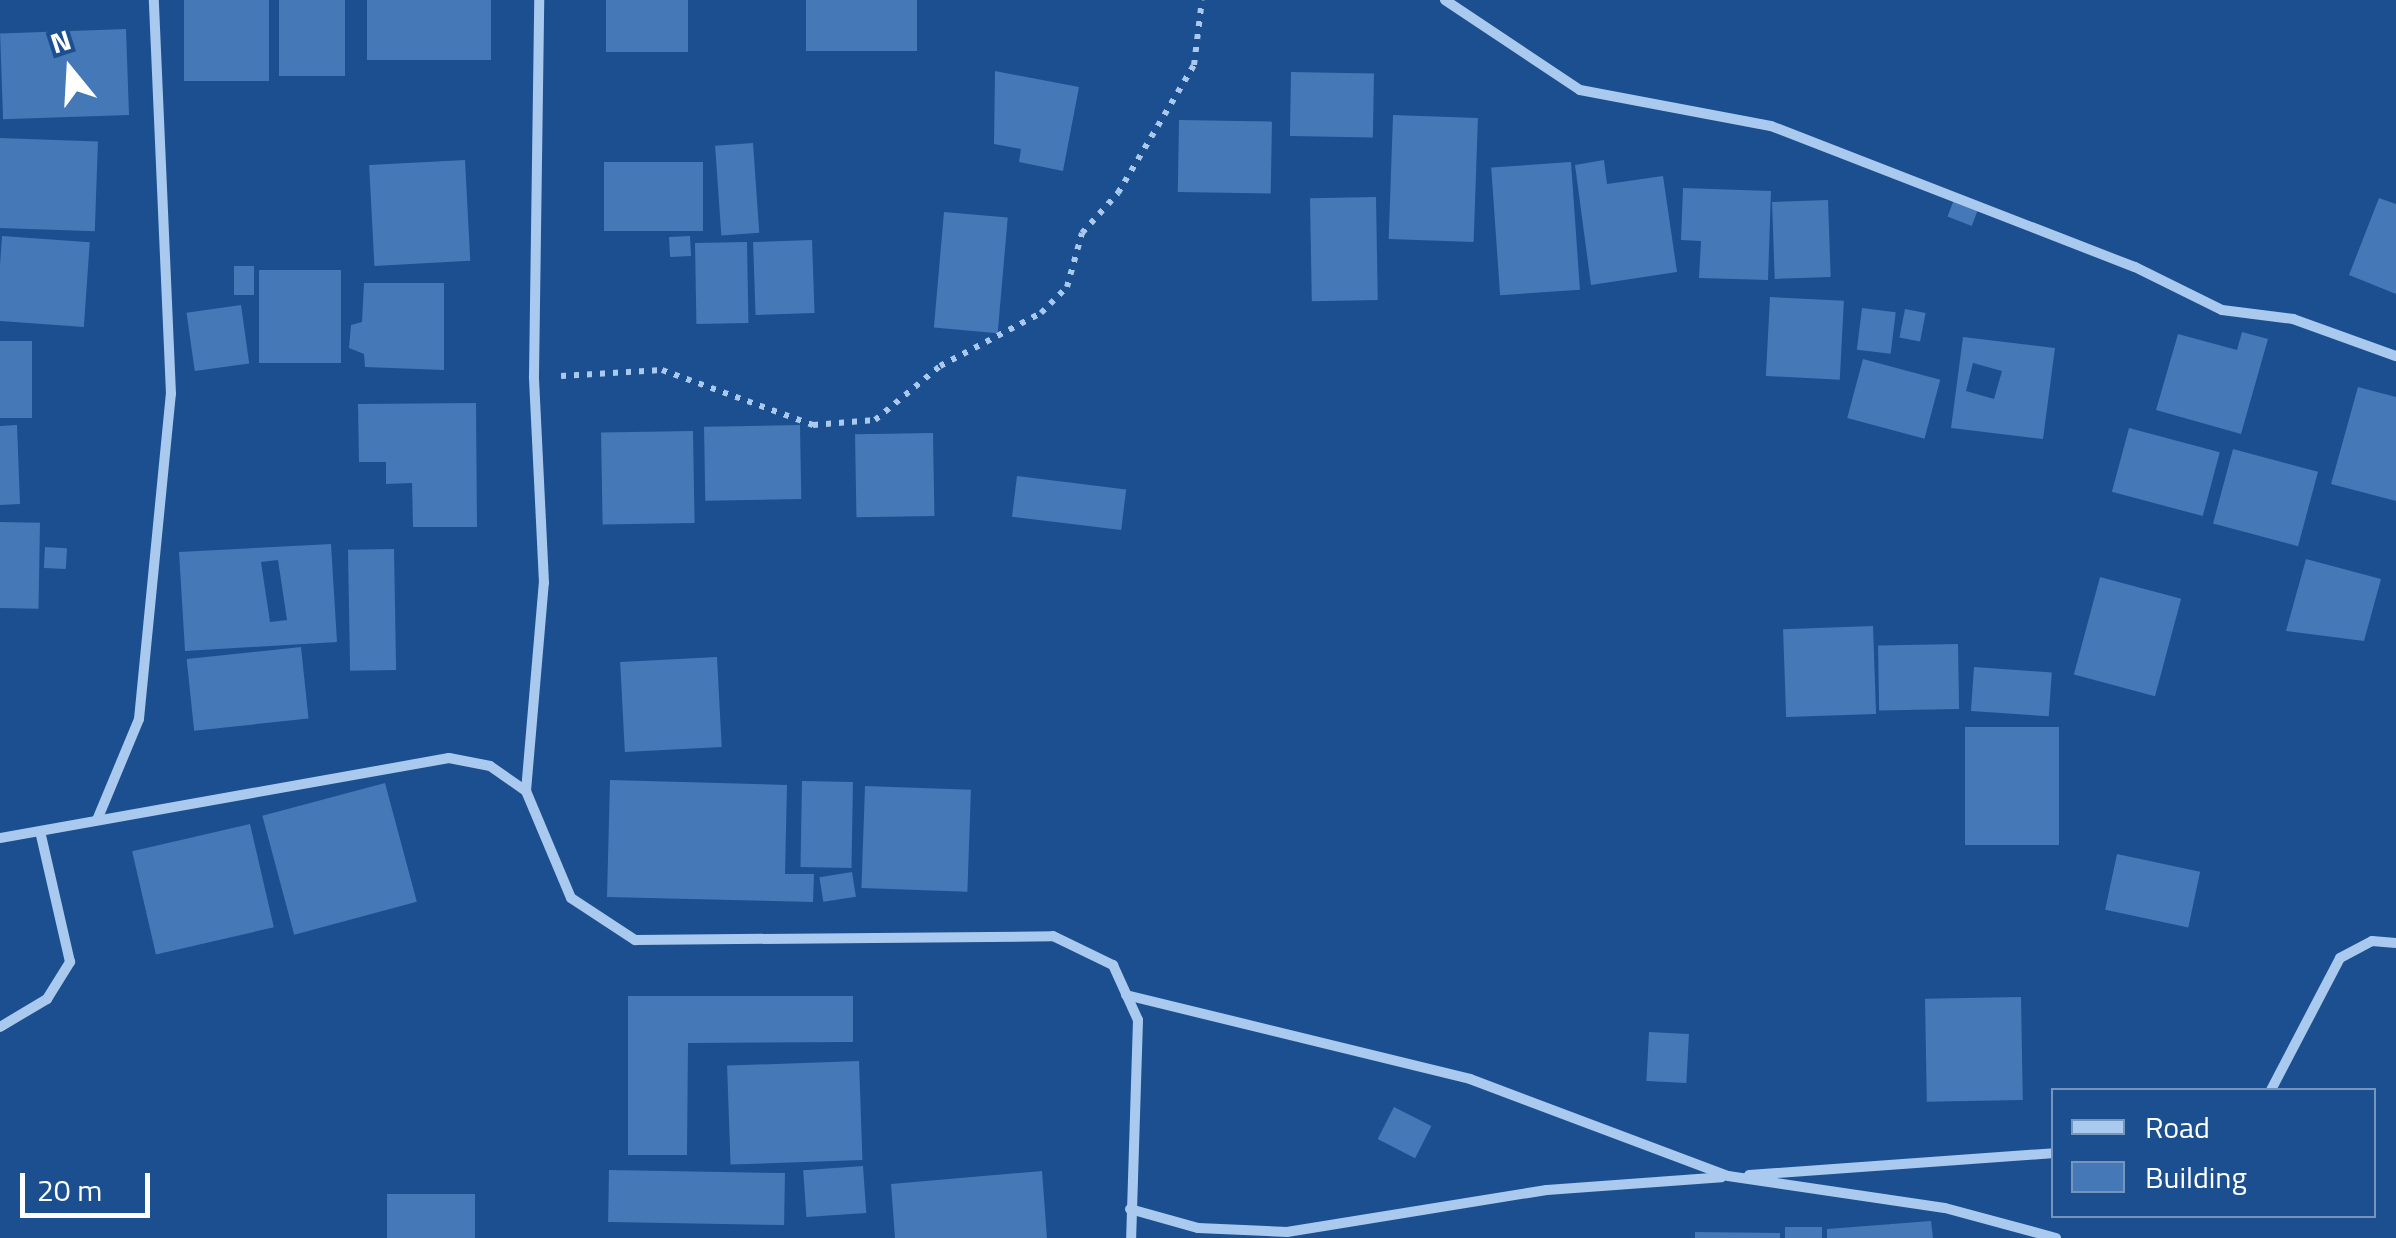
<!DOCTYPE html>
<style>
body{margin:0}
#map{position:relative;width:2396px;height:1238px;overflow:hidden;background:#1b4f8f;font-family:"Titillium Web",sans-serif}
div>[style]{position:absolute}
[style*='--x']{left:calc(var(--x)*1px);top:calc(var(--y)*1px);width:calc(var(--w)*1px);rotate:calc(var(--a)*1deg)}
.building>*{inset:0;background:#4478b7;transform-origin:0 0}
.path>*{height:6px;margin-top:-3px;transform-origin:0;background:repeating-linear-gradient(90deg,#a9c9ee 0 5px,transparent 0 13px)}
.street>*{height:10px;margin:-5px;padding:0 5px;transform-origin:5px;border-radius:5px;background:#a9c9ee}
span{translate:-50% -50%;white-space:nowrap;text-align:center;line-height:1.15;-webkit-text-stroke:10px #1b4f8f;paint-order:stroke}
.legend{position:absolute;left:2051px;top:1088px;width:325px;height:130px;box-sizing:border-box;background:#1b4f8f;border:2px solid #7695bc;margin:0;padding:12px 18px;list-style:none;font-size:30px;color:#fff}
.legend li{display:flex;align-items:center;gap:20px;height:50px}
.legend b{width:50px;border:2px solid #7695bc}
.north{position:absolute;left:20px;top:20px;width:100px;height:100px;-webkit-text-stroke:8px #1b4f8f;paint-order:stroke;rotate:342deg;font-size:28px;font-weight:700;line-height:40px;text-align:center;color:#fff}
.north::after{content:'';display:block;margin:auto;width:35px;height:45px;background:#fff;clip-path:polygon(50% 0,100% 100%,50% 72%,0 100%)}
.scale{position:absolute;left:20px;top:1173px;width:130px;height:45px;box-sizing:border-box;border:5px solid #fff;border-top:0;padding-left:12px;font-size:30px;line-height:35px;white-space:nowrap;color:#fff;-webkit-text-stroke:8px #1b4f8f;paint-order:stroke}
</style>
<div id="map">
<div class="building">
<div style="left:184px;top:0;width:85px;height:81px"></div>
<div style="left:279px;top:0;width:66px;height:76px"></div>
<div style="left:367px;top:0;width:124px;height:60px"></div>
<div style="left:606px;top:0;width:82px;height:52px"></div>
<div style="left:806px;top:0;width:111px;height:51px"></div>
<div style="left:126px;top:29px;width:86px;height:126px;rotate:88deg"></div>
<div style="clip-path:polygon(995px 71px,1079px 87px,1063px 171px,1019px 162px,1021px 149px,994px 144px)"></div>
<div style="left:1291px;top:72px;width:83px;height:64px;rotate:1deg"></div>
<div style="left:1393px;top:115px;width:85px;height:124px;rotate:2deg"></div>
<div style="left:1179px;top:120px;width:93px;height:72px;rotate:1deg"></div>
<div style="left:0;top:138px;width:98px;height:90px;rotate:2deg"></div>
<div style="left:753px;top:143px;width:90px;height:38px;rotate:86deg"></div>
<div style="left:465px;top:160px;width:101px;height:96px;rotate:87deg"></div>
<div style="clip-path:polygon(1604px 160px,1607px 184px,1663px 176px,1677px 272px,1591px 285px,1575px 165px)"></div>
<div style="left:703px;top:162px;width:69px;height:99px;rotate:90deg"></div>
<div style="left:1571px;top:162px;width:128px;height:80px;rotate:86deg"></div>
<div style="clip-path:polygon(1683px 188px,1771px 191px,1768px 280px,1699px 278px,1701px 241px,1681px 240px)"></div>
<div style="left:1376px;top:197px;width:103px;height:66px;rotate:89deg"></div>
<div style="left:1955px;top:197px;width:26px;height:21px;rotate:21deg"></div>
<div style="clip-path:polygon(2379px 198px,2396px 204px,2396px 294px,2349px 275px)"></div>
<div style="left:1828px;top:200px;width:77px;height:56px;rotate:88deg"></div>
<div style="left:944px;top:212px;width:64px;height:116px;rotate:5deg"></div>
<div style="left:2px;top:236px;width:88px;height:85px;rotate:4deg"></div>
<div style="left:690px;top:236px;width:20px;height:21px;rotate:87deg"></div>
<div style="left:812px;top:240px;width:73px;height:59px;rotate:88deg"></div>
<div style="left:747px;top:242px;width:81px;height:52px;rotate:89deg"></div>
<div style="left:234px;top:266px;width:20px;height:29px"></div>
<div style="left:259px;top:270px;width:82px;height:93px"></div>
<div style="clip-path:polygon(364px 283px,444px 283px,444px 370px,365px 367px,364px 354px,349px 348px,351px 325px,362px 322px)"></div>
<div style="left:1770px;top:297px;width:74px;height:79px;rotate:3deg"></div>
<div style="left:241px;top:305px;width:59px;height:55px;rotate:82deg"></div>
<div style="left:1862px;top:308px;width:34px;height:42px;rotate:7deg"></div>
<div style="left:1905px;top:309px;width:21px;height:29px;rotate:11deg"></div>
<div style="clip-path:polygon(2242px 332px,2268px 339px,2241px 434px,2156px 410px,2178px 334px,2237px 350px)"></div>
<div style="clip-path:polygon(evenodd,1963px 337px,2055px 348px,2043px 439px,1951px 428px,1963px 337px,1973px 363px,2002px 371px,1994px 399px,1966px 391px,1973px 363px)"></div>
<div style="left:0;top:341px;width:32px;height:77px"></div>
<div style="left:1863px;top:359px;width:80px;height:61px;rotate:15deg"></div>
<div style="clip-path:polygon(2358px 387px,2396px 397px,2396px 501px,2331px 484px)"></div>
<div style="clip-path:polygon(476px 403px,477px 527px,413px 527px,412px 483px,386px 484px,386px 462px,359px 462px,358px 404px)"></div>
<div style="clip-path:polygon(17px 425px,20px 504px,0 505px,0 426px)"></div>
<div style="left:800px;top:425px;width:74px;height:96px;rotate:89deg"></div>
<div style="left:2129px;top:428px;width:94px;height:66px;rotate:15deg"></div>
<div style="left:693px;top:431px;width:92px;height:92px;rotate:89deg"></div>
<div style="left:933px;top:433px;width:83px;height:78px;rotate:89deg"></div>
<div style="left:2233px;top:449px;width:88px;height:77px;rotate:15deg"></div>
<div style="left:1017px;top:476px;width:110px;height:41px;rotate:7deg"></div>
<div style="left:0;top:522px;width:40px;height:86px;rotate:1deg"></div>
<div style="clip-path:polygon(evenodd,331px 544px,337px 642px,185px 651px,179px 552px,331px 544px,278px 560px,287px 620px,270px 622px,261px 562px,278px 560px)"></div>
<div style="left:45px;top:547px;width:22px;height:21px;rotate:3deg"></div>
<div style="left:394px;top:549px;width:121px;height:46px;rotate:89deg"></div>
<div style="clip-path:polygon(2306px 559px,2381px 579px,2364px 641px,2286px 631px)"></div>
<div style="left:2100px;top:577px;width:84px;height:101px;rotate:15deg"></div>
<div style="left:1873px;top:626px;width:88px;height:90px;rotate:88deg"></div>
<div style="left:1958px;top:644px;width:65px;height:80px;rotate:89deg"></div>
<div style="left:301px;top:647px;width:72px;height:115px;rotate:84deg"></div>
<div style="left:717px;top:657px;width:90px;height:97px;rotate:87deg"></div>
<div style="left:1974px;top:667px;width:78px;height:44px;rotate:4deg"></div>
<div style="left:2059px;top:727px;width:118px;height:94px;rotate:90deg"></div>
<div style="clip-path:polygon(610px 780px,787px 785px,785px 874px,814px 874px,813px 902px,607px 897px)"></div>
<div style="left:802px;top:781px;width:51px;height:86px;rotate:1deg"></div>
<div style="left:385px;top:783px;width:123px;height:127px;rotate:75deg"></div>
<div style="left:865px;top:786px;width:106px;height:102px;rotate:2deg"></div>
<div style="left:250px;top:824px;width:106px;height:121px;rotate:77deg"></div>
<div style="left:2117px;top:854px;width:85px;height:57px;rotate:12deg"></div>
<div style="left:852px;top:872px;width:25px;height:33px;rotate:81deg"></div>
<div style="clip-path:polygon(628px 996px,853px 996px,853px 1042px,688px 1043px,687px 1155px,628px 1155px)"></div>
<div style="left:2021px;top:997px;width:103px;height:96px;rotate:89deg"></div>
<div style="left:1649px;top:1032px;width:40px;height:49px;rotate:3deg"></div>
<div style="left:859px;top:1061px;width:99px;height:132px;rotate:88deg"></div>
<div style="left:1394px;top:1107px;width:42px;height:36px;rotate:27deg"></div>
<div style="left:863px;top:1166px;width:47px;height:60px;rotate:86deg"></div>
<div style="left:609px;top:1170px;width:176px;height:52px;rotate:1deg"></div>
<div style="clip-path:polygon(1042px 1171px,1047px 1238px,895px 1238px,891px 1184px)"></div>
<div style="left:387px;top:1194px;width:88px;height:44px"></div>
<div style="clip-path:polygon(1931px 1221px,1933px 1238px,1827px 1238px,1827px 1229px)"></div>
<div style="left:1785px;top:1227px;width:37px;height:11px"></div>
<div style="clip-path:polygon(1695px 1232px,1780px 1233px,1780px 1238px,1695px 1238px)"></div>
</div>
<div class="path">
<div style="--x:561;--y:376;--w:101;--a:-3.4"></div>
<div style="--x:662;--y:370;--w:161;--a:20"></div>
<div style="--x:813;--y:425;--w:62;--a:-4.6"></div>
<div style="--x:875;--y:420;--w:85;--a:-39.7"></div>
<div style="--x:940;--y:366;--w:114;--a:-27.7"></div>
<div style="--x:1041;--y:313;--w:37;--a:-45"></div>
<div style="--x:1067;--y:287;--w:56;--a:-74.5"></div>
<div style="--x:1082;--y:233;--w:54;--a:-48"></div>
<div style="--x:1118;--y:193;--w:149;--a:-59.3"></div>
<div style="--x:1194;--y:65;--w:65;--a:-83"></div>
</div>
<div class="street">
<div style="--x:1445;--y:0;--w:162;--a:33.7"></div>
<div style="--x:1580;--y:90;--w:194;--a:10.7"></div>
<div style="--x:1771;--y:126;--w:390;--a:21.2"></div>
<div style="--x:2135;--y:267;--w:97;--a:26.3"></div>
<div style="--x:2222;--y:310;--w:72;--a:7.2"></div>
<div style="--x:2293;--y:319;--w:109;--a:19.8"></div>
<div style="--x:526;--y:791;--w:209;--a:-85.1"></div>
<div style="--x:544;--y:583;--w:207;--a:-92.8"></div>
<div style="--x:534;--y:376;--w:376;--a:-89.2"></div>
<div style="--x:97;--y:820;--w:109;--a:-67.4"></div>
<div style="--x:139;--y:719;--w:327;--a:-84.4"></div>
<div style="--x:171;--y:394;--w:394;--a:-92.5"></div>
<div style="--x:0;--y:838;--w:456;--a:-10.1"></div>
<div style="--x:449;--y:758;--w:42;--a:11"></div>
<div style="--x:490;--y:766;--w:44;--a:34.8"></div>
<div style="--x:526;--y:791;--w:116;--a:67.2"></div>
<div style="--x:571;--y:898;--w:77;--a:33.3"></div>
<div style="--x:635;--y:940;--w:418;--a:-0.5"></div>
<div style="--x:1053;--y:936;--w:67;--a:25.8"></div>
<div style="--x:1113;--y:965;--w:60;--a:65.6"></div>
<div style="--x:1138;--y:1020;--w:218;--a:91.8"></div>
<div style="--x:1126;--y:995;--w:354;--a:13.7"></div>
<div style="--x:1470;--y:1079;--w:276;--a:20.6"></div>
<div style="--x:1728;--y:1176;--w:219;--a:8.4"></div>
<div style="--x:1945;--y:1208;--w:115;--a:15.1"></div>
<div style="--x:0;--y:1027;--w:55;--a:-30.8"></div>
<div style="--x:47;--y:999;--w:44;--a:-58.1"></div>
<div style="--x:70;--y:962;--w:134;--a:-102.9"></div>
<div style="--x:2271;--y:1090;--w:149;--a:-62.4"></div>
<div style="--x:2340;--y:958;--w:36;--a:-28"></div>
<div style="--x:2372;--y:941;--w:24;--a:5"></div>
<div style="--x:1749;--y:1175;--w:306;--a:-4.1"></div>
<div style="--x:1130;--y:1209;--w:71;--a:15.6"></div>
<div style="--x:1198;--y:1228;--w:89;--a:2.6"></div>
<div style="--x:1287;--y:1232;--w:263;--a:-9.2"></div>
<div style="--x:1547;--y:1190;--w:175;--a:-4.2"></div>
</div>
<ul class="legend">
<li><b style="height:12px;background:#a9c9ee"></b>Road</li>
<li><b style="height:28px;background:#4478b7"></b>Building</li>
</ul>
<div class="north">N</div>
<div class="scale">20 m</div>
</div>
